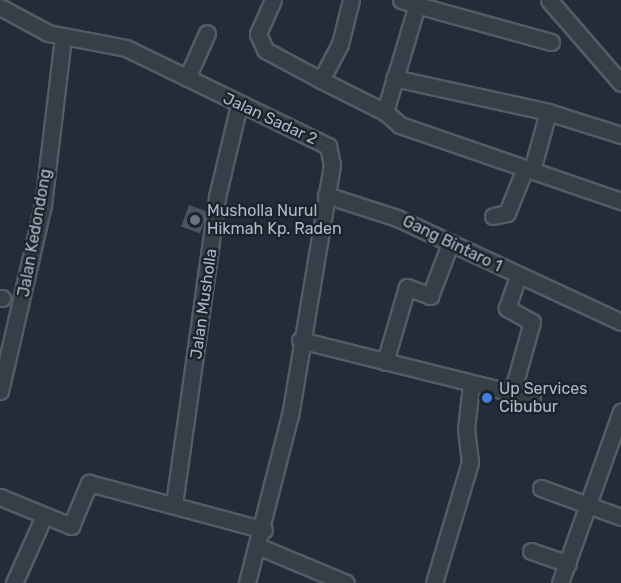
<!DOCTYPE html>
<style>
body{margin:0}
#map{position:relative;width:621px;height:583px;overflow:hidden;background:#232c37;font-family:Rubik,sans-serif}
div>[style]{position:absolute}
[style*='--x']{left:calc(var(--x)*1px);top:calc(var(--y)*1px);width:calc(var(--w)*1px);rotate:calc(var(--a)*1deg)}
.building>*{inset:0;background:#4a5360;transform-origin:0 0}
.roads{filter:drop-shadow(2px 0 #545b65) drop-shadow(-2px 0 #545b65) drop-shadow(0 2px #545b65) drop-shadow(0 -2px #545b65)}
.minor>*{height:15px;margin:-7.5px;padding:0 7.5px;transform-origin:7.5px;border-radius:7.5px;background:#373e47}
.dots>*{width:16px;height:16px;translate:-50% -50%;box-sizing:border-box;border:3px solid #1c232c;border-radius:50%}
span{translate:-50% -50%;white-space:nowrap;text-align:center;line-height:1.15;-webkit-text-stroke:5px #1c232c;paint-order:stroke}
.street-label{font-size:16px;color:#b1b8c4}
.poi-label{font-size:16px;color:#b1b8c4}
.left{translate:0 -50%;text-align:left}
</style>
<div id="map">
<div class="building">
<div style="left:189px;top:205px;width:20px;height:23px;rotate:20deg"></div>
</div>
<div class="roads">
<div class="minor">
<div style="--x:273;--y:0;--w:37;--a:114"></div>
<div style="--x:258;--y:34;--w:17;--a:66"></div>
<div style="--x:265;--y:50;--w:64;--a:28.2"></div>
<div style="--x:321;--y:80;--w:41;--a:-62.2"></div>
<div style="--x:340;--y:44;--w:45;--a:-76"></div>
<div style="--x:401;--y:0;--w:17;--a:17"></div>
<div style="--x:417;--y:5;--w:112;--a:106.7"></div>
<div style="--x:385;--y:112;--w:20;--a:41"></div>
<div style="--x:400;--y:125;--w:234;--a:19"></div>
<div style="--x:419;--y:0;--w:5;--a:112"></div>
<div style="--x:417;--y:5;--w:139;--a:15.4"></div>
<div style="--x:549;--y:0;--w:110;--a:49.1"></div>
<div style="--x:0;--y:7;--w:55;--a:28.4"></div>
<div style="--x:48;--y:33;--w:79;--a:10.9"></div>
<div style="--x:126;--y:48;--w:225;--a:25.9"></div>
<div style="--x:328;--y:146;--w:19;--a:78"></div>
<div style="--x:332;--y:165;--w:254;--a:99.5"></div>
<div style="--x:290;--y:415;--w:173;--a:104.4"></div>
<div style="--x:187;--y:78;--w:49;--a:-66"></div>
<div style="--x:394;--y:78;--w:158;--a:12.4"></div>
<div style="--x:548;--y:112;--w:77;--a:17.5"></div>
<div style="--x:321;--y:80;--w:72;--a:26.6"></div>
<div style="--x:532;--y:170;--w:60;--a:-74.6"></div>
<div style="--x:326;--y:195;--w:75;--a:17.9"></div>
<div style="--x:397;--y:218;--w:247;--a:24.9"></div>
<div style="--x:493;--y:216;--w:14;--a:-12"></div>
<div style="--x:507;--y:213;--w:48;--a:-68.2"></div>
<div style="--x:0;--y:298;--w:2;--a:0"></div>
<div style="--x:300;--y:340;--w:239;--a:14"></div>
<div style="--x:385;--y:362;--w:78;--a:-73.7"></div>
<div style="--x:407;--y:287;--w:25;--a:21"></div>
<div style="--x:430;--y:296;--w:56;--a:-69"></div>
<div style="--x:0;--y:391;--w:191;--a:-77"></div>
<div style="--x:43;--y:205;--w:169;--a:-83.2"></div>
<div style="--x:512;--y:393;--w:74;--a:-74.3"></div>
<div style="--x:532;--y:322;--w:29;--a:-151"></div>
<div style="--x:507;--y:308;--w:34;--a:-71"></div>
<div style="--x:541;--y:488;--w:85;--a:19.9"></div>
<div style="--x:0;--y:497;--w:77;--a:22.2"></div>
<div style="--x:71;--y:526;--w:47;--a:-67.3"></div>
<div style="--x:89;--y:483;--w:181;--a:15"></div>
<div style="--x:174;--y:504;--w:310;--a:-82"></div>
<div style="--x:217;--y:197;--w:95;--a:-76.6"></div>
<div style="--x:260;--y:547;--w:93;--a:22.7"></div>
<div style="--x:531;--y:551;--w:39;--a:19"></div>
<div style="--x:14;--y:583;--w:73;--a:-65.9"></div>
<div style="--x:434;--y:583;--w:126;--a:-73.4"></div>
<div style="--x:470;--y:462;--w:33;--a:-97"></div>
<div style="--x:466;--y:429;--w:44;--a:-83.5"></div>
<div style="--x:560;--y:583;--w:182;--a:-70.4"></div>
</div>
</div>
<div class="dots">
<div style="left:195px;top:220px;background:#6b7280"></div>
<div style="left:487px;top:398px;background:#3f7fe0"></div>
</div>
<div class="street-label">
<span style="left:270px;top:119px;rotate:25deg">Jalan Sadar 2</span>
<span style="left:35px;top:233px;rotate:-80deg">Jalan Kedondong</span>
<span style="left:452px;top:244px;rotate:26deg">Gang Bintaro 1</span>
<span style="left:204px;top:304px;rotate:-82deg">Jalan Musholla</span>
</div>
<div class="poi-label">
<span class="left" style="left:207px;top:220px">Musholla Nurul<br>Hikmah Kp. Raden</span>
<span class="left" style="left:499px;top:398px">Up Services<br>Cibubur</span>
</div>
</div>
